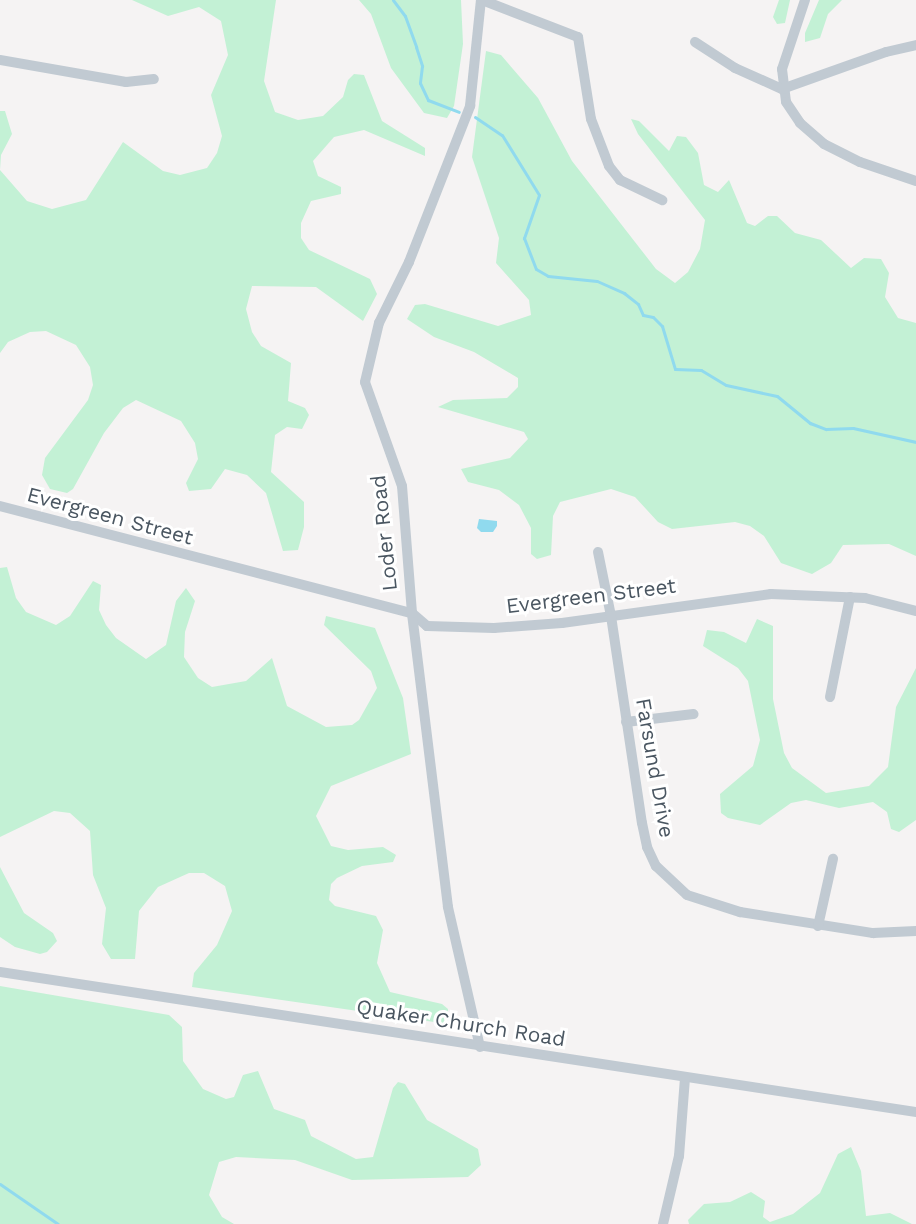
<!DOCTYPE html>
<style>
body{margin:0}
#map{position:relative;width:916px;height:1224px;overflow:hidden;background:#f5f3f3;font-family:"Work Sans",sans-serif}
div>[style]{position:absolute}
[style*='--x']{left:calc(var(--x)*1px);top:calc(var(--y)*1px);width:calc(var(--w)*1px);rotate:calc(var(--a)*1deg)}
.green>*{inset:0;background:#c3f1d5}
.water>*{inset:0;background:#90daee}
.stream>*{height:3px;margin:-1.5px;padding:0 1.5px;transform-origin:1.5px;border-radius:1.5px;background:#90daee}
.minor>*{height:10px;margin:-5px;padding:0 5px;transform-origin:5px;border-radius:5px;background:#c1cad2}
span{translate:-50% -50%;white-space:nowrap;text-align:center;line-height:1.15;-webkit-text-stroke:6px #fff;paint-order:stroke}
.street-label{font-size:21px;color:#4a5661}
</style>
<div id="map">
<div class="green">
<div style="clip-path:polygon(132px 0,276px 0,264px 81px,275px 112px,298px 120px,323px 116px,343px 97px,348px 80px,354px 74px,364px 75px,382px 121px,425px 148px,425px 156px,364px 130px,334px 137px,313px 161px,318px 176px,341px 187px,341px 194px,311px 201px,301px 223px,301px 238px,309px 250px,370px 279px,377px 294px,363px 321px,316px 287px,252px 286px,246px 309px,252px 332px,261px 346px,291px 363px,288px 401px,305px 408px,309px 415px,302px 429px,287px 427px,275px 435px,271px 472px,304px 502px,304px 527px,298px 550px,283px 551px,266px 493px,247px 475px,225px 469px,211px 489px,189px 491px,186px 483px,198px 459px,195px 443px,181px 421px,136px 400px,123px 408px,104px 433px,73px 489px,67px 493px,50px 489px,42px 475px,45px 458px,88px 400px,93px 385px,90px 367px,76px 345px,46px 331px,30px 332px,8px 342px,0 353px,0 111px,5px 111px,12px 134px,1px 155px,0 170px,27px 201px,52px 209px,86px 200px,123px 142px,163px 171px,180px 175px,207px 168px,217px 153px,222px 136px,211px 95px,228px 55px,221px 21px,199px 7px,168px 16px)"></div>
<div style="clip-path:polygon(359px 0,461px 0,463px 44px,454px 106px,447px 118px,424px 113px,391px 68px,371px 14px)"></div>
<div style="clip-path:polygon(779px 0,790px 0,785px 23px,777px 24px,773px 17px)"></div>
<div style="clip-path:polygon(819px 0,842px 0,828px 14px,820px 38px,805px 42px,805px 33px)"></div>
<div style="clip-path:polygon(486px 51px,501px 55px,538px 98px,572px 161px,656px 269px,675px 283px,688px 272px,700px 249px,705px 220px,638px 134px,631px 119px,639px 121px,669px 151px,677px 136px,686px 137px,698px 153px,704px 185px,718px 192px,729px 180px,747px 223px,755px 226px,768px 216px,777px 216px,795px 233px,821px 240px,851px 268px,864px 258px,881px 259px,889px 273px,885px 297px,898px 318px,916px 323px,916px 556px,889px 544px,843px 545px,831px 563px,812px 574px,781px 563px,764px 536px,750px 526px,735px 522px,672px 529px,658px 522px,635px 497px,611px 489px,560px 502px,553px 516px,551px 555px,537px 559px,531px 554px,531px 528px,519px 505px,499px 490px,468px 482px,461px 469px,510px 458px,528px 439px,524px 432px,438px 407px,453px 400px,507px 398px,518px 387px,518px 378px,474px 352px,434px 337px,407px 319px,415px 305px,425px 304px,498px 326px,531px 315px,529px 300px,496px 263px,499px 238px,472px 157px)"></div>
<div style="clip-path:polygon(7px 567px,16px 598px,26px 612px,56px 625px,70px 616px,93px 581px,101px 585px,99px 610px,106px 625px,116px 638px,146px 659px,166px 645px,176px 601px,186px 588px,195px 601px,185px 632px,184px 657px,198px 678px,212px 687px,246px 681px,272px 658px,287px 706px,326px 727px,352px 725px,359px 720px,377px 688px,371px 671px,324px 625px,326px 616px,375px 628px,403px 698px,411px 754px,331px 786px,316px 816px,331px 846px,348px 850px,383px 847px,396px 855px,393px 862px,362px 866px,337px 878px,331px 884px,329px 900px,335px 906px,376px 916px,383px 930px,377px 963px,390px 992px,442px 1004px,448px 1009px,448px 1024px,192px 987px,194px 973px,217px 945px,232px 911px,225px 886px,204px 873px,189px 873px,158px 887px,139px 911px,135px 959px,111px 959px,102px 944px,106px 908px,93px 875px,90px 831px,70px 813px,54px 811px,0 837px,0 568px)"></div>
<div style="clip-path:polygon(757px 619px,773px 626px,773px 699px,784px 753px,792px 768px,826px 793px,869px 786px,888px 767px,896px 707px,916px 668px,916px 820px,899px 832px,891px 829px,887px 812px,873px 802px,839px 808px,806px 800px,791px 803px,760px 825px,728px 818px,721px 813px,720px 794px,753px 766px,760px 740px,748px 681px,738px 668px,703px 646px,707px 630px,724px 632px,746px 643px)"></div>
<div style="clip-path:polygon(0 867px,24px 913px,53px 933px,57px 941px,47px 952px,40px 954px,15px 947px,0 937px)"></div>
<div style="clip-path:polygon(0 986px,169px 1015px,182px 1027px,183px 1061px,203px 1089px,226px 1099px,234px 1097px,243px 1075px,258px 1071px,274px 1109px,305px 1120px,311px 1136px,356px 1159px,373px 1157px,393px 1088px,398px 1082px,405px 1084px,427px 1120px,478px 1149px,481px 1165px,468px 1177px,352px 1180px,295px 1160px,236px 1157px,219px 1162px,209px 1195px,222px 1217px,234px 1224px,0 1224px)"></div>
<div style="clip-path:polygon(851px 1147px,861px 1171px,866px 1216px,890px 1213px,912px 1224px,689px 1224px,688px 1220px,704px 1204px,730px 1202px,751px 1192px,765px 1201px,763px 1217px,770px 1222px,793px 1214px,820px 1193px,838px 1154px)"></div>
</div>
<div class="water">
<div style="clip-path:polygon(479px 519px,497px 521px,497px 526px,493px 532px,481px 532px,477px 528px)"></div>
</div>
<div class="stream">
<div style="--x:393;--y:0;--w:20;--a:53"></div>
<div style="--x:405;--y:16;--w:33;--a:70"></div>
<div style="--x:416;--y:47;--w:20;--a:72"></div>
<div style="--x:422;--y:66;--w:17;--a:97"></div>
<div style="--x:420;--y:83;--w:19;--a:65"></div>
<div style="--x:428;--y:100;--w:33;--a:21"></div>
<div style="--x:475;--y:117;--w:32;--a:34"></div>
<div style="--x:502;--y:135;--w:70;--a:58.3"></div>
<div style="--x:539;--y:195;--w:46;--a:109.2"></div>
<div style="--x:524;--y:238;--w:33;--a:69"></div>
<div style="--x:536;--y:269;--w:14;--a:30"></div>
<div style="--x:548;--y:276;--w:49;--a:5.8"></div>
<div style="--x:597;--y:281;--w:30;--a:24"></div>
<div style="--x:624;--y:293;--w:18;--a:38"></div>
<div style="--x:638;--y:304;--w:12;--a:66"></div>
<div style="--x:643;--y:315;--w:10;--a:11"></div>
<div style="--x:653;--y:317;--w:13;--a:45"></div>
<div style="--x:662;--y:326;--w:45;--a:73.2"></div>
<div style="--x:675;--y:369;--w:26;--a:2"></div>
<div style="--x:701;--y:370;--w:29;--a:31"></div>
<div style="--x:726;--y:385;--w:52;--a:12.2"></div>
<div style="--x:777;--y:396;--w:43;--a:39.3"></div>
<div style="--x:810;--y:423;--w:17;--a:21"></div>
<div style="--x:826;--y:429;--w:27;--a:-2"></div>
<div style="--x:853;--y:428;--w:65;--a:12.5"></div>
<div style="--x:0;--y:1184;--w:70;--a:34.6"></div>
</div>
<div class="minor">
<div style="--x:482;--y:0;--w:103;--a:21.1"></div>
<div style="--x:578;--y:37;--w:83;--a:81"></div>
<div style="--x:591;--y:119;--w:50;--a:69"></div>
<div style="--x:609;--y:166;--w:18;--a:52"></div>
<div style="--x:620;--y:180;--w:47;--a:25.5"></div>
<div style="--x:805;--y:0;--w:73;--a:108.4"></div>
<div style="--x:782;--y:69;--w:33;--a:83"></div>
<div style="--x:786;--y:102;--w:25;--a:56"></div>
<div style="--x:800;--y:123;--w:32;--a:41"></div>
<div style="--x:824;--y:144;--w:40;--a:26.6"></div>
<div style="--x:860;--y:162;--w:59;--a:18.7"></div>
<div style="--x:695;--y:42;--w:48;--a:33"></div>
<div style="--x:735;--y:68;--w:51;--a:24.1"></div>
<div style="--x:782;--y:89;--w:110;--a:-19.6"></div>
<div style="--x:886;--y:52;--w:31;--a:-13"></div>
<div style="--x:0;--y:60;--w:128;--a:9.9"></div>
<div style="--x:126;--y:82;--w:28;--a:-6"></div>
<div style="--x:0;--y:506;--w:426;--a:14.6"></div>
<div style="--x:412;--y:613;--w:20;--a:41"></div>
<div style="--x:427;--y:626;--w:67;--a:1.7"></div>
<div style="--x:494;--y:628;--w:68;--a:-4.2"></div>
<div style="--x:562;--y:623;--w:211;--a:-7.9"></div>
<div style="--x:771;--y:594;--w:94;--a:2.4"></div>
<div style="--x:865;--y:598;--w:53;--a:14.3"></div>
<div style="--x:598;--y:552;--w:65;--a:78.5"></div>
<div style="--x:611;--y:616;--w:209;--a:81.5"></div>
<div style="--x:642;--y:823;--w:25;--a:78"></div>
<div style="--x:647;--y:847;--w:21;--a:65"></div>
<div style="--x:656;--y:866;--w:42;--a:43.1"></div>
<div style="--x:687;--y:895;--w:56;--a:17.8"></div>
<div style="--x:740;--y:912;--w:135;--a:9"></div>
<div style="--x:873;--y:933;--w:43;--a:-2.7"></div>
<div style="--x:830;--y:697;--w:102;--a:-78.7"></div>
<div style="--x:626;--y:722;--w:68;--a:-6.7"></div>
<div style="--x:818;--y:926;--w:69;--a:-77.4"></div>
<div style="--x:0;--y:972;--w:927;--a:8.69"></div>
<div style="--x:480;--y:1047;--w:144;--a:-102.9"></div>
<div style="--x:448;--y:907;--w:296;--a:-97"></div>
<div style="--x:412;--y:613;--w:127;--a:-94.5"></div>
<div style="--x:402;--y:486;--w:110;--a:-109.6"></div>
<div style="--x:365;--y:382;--w:61;--a:-76.7"></div>
<div style="--x:379;--y:323;--w:68;--a:-63.8"></div>
<div style="--x:409;--y:262;--w:168;--a:-68.6"></div>
<div style="--x:470;--y:106;--w:107;--a:-84.1"></div>
<div style="--x:663;--y:1224;--w:70;--a:-76.8"></div>
<div style="--x:679;--y:1156;--w:78;--a:-85.6"></div>
</div>
<div class="street-label">
<span style="left:110px;top:516px;rotate:15deg">Evergreen Street</span>
<span style="left:384px;top:533px;rotate:-96deg">Loder Road</span>
<span style="left:591px;top:596px;rotate:-7deg">Evergreen Street</span>
<span style="left:655px;top:768px;rotate:80deg">Farsund Drive</span>
<span style="left:461px;top:1023px;rotate:9deg">Quaker Church Road</span>
</div>
</div>
